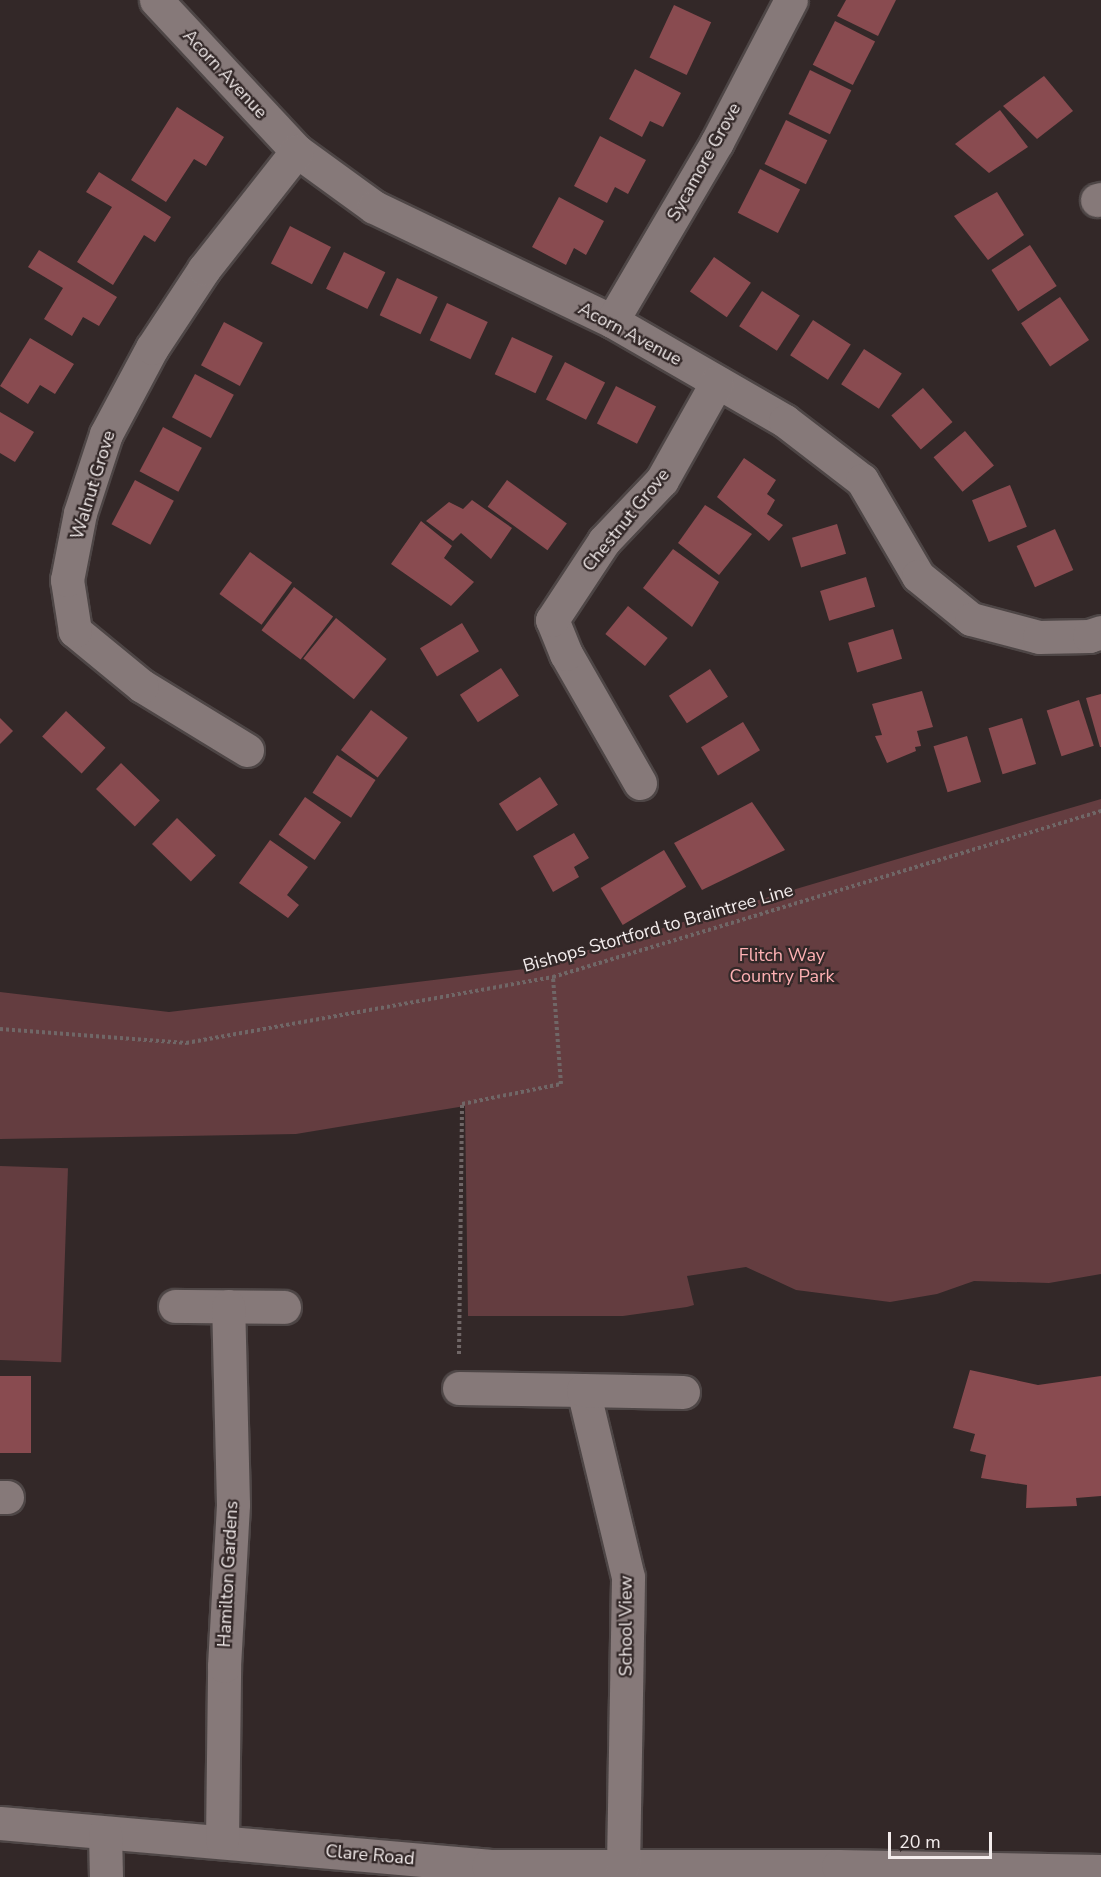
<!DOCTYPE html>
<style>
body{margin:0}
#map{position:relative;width:1101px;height:1877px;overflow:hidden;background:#332828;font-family:"Nunito Sans",sans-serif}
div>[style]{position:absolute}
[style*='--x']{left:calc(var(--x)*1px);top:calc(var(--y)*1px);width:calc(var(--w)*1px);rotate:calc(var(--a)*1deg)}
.green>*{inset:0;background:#643d40;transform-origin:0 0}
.building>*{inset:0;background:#894b50;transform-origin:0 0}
.path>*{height:4px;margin-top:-2px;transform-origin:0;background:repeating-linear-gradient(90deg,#706767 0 3px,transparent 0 6px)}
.roads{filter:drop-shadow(2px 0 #4e4646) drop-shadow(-2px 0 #4e4646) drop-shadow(0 2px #4e4646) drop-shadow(0 -2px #4e4646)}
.minor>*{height:33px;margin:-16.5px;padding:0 16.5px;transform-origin:16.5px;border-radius:16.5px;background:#867979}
span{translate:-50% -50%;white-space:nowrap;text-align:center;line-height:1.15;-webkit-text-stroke:4.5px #332828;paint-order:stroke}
.street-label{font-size:18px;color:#f3ecec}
.park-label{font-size:18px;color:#feb1b4}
.scale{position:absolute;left:888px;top:1832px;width:104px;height:27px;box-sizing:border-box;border:3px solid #f3ecec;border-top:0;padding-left:8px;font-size:18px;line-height:21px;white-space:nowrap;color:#f3ecec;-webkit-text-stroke:4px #332828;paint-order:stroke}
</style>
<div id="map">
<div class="green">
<div style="clip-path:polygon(1101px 799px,1101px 1274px,1049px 1283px,974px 1281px,937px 1294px,890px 1302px,796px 1290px,746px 1267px,687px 1276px,694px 1305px,687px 1307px,623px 1316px,468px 1316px,465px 1106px,296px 1134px,0 1139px,0 992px,169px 1012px,524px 969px)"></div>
<div style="left:0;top:1166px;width:68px;height:194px;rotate:2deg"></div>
</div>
<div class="building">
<div style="clip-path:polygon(846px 0,896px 0,878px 36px,837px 16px)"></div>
<div style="left:674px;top:5px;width:41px;height:58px;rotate:25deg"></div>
<div style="left:835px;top:21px;width:45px;height:49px;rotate:27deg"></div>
<div style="clip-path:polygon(635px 69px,681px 93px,663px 127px,650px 121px,642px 137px,609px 119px)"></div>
<div style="left:810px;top:70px;width:46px;height:49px;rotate:26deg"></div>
<div style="clip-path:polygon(1044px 76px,1073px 111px,1037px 139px,1003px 106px)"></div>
<div style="clip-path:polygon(177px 107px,224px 137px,206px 166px,194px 159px,166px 202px,131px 180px)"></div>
<div style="clip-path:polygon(1000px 110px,1028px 147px,989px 173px,955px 144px)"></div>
<div style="left:786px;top:120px;width:46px;height:49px;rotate:26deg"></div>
<div style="clip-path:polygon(600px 136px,646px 160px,628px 194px,615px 187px,607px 203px,574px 186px)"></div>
<div style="left:760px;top:169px;width:45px;height:49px;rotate:27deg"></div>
<div style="clip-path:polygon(99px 172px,171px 217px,155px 242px,144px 235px,113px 285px,77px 262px,112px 207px,86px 192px)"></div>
<div style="clip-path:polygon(997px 192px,1024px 235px,988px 260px,954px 216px)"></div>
<div style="clip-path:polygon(559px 197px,604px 221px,586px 255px,574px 248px,566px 265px,532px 247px)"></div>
<div style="left:290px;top:226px;width:46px;height:42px;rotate:27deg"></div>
<div style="left:1030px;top:245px;width:49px;height:46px;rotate:57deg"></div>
<div style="clip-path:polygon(39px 250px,117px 297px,99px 326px,83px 317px,72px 336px,44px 319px,63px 288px,28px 267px)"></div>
<div style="left:344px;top:252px;width:46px;height:41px;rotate:26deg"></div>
<div style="left:714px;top:257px;width:45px;height:42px;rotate:35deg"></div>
<div style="left:397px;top:278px;width:45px;height:41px;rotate:25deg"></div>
<div style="left:762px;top:291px;width:45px;height:42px;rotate:33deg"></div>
<div style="left:1060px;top:297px;width:52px;height:47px;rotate:56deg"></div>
<div style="left:447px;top:303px;width:45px;height:41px;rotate:25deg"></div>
<div style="left:813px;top:320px;width:45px;height:42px;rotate:33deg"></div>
<div style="left:224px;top:322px;width:44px;height:49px;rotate:28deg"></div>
<div style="left:512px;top:337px;width:45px;height:41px;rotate:25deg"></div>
<div style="clip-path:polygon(30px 338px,74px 364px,55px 394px,40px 385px,28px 404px,0 386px)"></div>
<div style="left:864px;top:349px;width:45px;height:42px;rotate:33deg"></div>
<div style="left:565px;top:362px;width:45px;height:42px;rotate:27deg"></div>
<div style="left:195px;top:374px;width:44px;height:49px;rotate:28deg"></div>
<div style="left:616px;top:386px;width:45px;height:42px;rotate:27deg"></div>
<div style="left:923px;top:388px;width:45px;height:42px;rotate:49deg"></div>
<div style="clip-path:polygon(0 412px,34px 432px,15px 462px,0 453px)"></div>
<div style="left:163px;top:427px;width:44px;height:50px;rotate:28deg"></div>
<div style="left:965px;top:431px;width:45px;height:41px;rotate:50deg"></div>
<div style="clip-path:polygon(744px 458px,776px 480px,767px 494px,775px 500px,767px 514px,783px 525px,769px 541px,717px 497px)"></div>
<div style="left:135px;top:480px;width:44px;height:50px;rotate:28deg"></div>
<div style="left:507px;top:480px;width:74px;height:33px;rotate:36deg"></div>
<div style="left:1010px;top:485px;width:45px;height:41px;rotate:68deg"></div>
<div style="clip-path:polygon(472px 500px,512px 528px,491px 559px,461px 533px,453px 541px,426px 521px,449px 502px,463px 509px)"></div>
<div style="clip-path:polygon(705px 505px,752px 534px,719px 575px,678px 543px)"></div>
<div style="clip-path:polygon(421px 521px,452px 546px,444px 558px,474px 582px,451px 606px,391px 564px)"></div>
<div style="left:837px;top:524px;width:31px;height:47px;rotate:73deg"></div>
<div style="left:1055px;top:529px;width:45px;height:42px;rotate:66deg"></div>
<div style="clip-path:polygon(673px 549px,719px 582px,692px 627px,643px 588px)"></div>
<div style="left:250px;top:552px;width:52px;height:52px;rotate:36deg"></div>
<div style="left:866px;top:577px;width:31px;height:48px;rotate:73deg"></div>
<div style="left:294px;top:587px;width:49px;height:54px;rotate:37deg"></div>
<div style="left:628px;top:606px;width:51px;height:36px;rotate:39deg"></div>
<div style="left:336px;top:618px;width:65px;height:52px;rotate:39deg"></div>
<div style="left:462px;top:623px;width:33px;height:49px;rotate:59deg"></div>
<div style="left:893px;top:629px;width:31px;height:47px;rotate:73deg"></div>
<div style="left:501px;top:668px;width:33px;height:49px;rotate:57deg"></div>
<div style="left:710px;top:669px;width:33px;height:49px;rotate:57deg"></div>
<div style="clip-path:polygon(922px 691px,933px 727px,917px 731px,921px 746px,915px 747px,916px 751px,887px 763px,875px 736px,882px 735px,872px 704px)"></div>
<div style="clip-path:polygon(1101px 694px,1101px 747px,1100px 747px,1086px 698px)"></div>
<div style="left:1079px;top:700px;width:48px;height:34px;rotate:72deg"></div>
<div style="left:371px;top:710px;width:46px;height:50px;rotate:37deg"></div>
<div style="left:66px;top:711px;width:54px;height:35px;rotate:43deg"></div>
<div style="clip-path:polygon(0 718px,13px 731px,0 744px)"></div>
<div style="left:1022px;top:718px;width:48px;height:35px;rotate:73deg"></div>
<div style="left:743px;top:722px;width:33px;height:49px;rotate:59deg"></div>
<div style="left:967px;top:736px;width:48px;height:35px;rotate:73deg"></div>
<div style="left:337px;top:755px;width:46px;height:45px;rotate:33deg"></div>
<div style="left:121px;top:763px;width:54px;height:36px;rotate:44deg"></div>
<div style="left:540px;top:777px;width:33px;height:49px;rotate:57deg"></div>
<div style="left:305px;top:797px;width:44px;height:46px;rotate:35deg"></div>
<div style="clip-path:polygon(752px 802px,785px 850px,702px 890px,674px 843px)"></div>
<div style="left:177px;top:818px;width:54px;height:36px;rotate:44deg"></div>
<div style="clip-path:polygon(574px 833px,589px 858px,574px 867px,579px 877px,553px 892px,533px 856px)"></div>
<div style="clip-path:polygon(270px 840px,308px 867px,287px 895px,299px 905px,288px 918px,239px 883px)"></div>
<div style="left:664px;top:850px;width:43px;height:74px;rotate:59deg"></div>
<div style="clip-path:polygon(970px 1370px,1038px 1385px,1101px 1376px,1101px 1496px,1076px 1498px,1077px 1506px,1026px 1508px,1027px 1485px,981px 1478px,986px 1455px,970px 1451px,975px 1434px,953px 1428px)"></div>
<div style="left:0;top:1376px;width:31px;height:77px"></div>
</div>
<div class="path">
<div style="--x:0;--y:1029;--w:187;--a:4.3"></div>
<div style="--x:186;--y:1043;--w:373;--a:-10.2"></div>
<div style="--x:553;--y:977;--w:573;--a:-16.85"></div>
<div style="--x:459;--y:1354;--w:250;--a:-89.3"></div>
<div style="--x:462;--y:1104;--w:101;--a:-11.4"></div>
<div style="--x:561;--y:1084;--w:107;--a:-94.3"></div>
</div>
<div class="roads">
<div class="minor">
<div style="--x:156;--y:0;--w:207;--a:47"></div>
<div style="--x:297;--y:151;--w:95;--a:36"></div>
<div style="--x:374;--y:207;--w:264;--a:25.6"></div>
<div style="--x:612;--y:321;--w:200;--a:30"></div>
<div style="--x:785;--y:421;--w:97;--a:37.5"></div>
<div style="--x:862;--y:480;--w:111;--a:59.7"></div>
<div style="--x:918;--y:576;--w:68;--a:39.1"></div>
<div style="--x:971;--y:619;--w:70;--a:14.8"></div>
<div style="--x:1039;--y:637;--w:50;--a:-1.1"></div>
<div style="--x:1089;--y:636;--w:13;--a:-18"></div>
<div style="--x:1097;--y:200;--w:4;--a:-14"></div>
<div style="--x:612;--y:321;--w:208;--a:-59.6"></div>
<div style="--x:717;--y:142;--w:160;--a:-62.5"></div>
<div style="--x:247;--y:750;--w:123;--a:-148.6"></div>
<div style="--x:142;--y:686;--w:87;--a:-140.6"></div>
<div style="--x:75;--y:631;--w:52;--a:-98.9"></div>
<div style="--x:67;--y:580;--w:68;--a:-79"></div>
<div style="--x:80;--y:513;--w:83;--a:-71.8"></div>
<div style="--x:106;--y:434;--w:98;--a:-61.9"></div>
<div style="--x:152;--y:348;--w:95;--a:-56.6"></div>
<div style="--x:204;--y:269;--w:150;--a:-51.8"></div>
<div style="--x:640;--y:783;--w:149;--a:-119.8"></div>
<div style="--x:566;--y:654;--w:37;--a:-112"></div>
<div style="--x:552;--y:620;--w:95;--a:-56.6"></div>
<div style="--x:604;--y:541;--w:84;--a:-46.4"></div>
<div style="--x:662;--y:480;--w:112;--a:-60.7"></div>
<div style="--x:175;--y:1306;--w:109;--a:0.5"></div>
<div style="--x:459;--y:1388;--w:124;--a:0.9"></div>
<div style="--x:0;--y:1497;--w:7;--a:0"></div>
<div style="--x:0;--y:1823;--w:490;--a:5"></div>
<div style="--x:488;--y:1866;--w:350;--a:0"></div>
<div style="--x:838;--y:1866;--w:263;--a:1.1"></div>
<div style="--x:105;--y:1833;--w:44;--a:88.7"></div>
<div style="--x:222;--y:1841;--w:175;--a:-89.3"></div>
<div style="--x:224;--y:1666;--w:162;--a:-86.8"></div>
<div style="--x:233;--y:1504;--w:198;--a:-91.4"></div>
<div style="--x:623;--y:1866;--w:289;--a:-89"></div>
<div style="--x:628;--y:1577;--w:192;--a:-103.5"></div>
<div style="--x:583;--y:1390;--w:100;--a:1.1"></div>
</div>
</div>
<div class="street-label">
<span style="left:225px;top:74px;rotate:47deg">Acorn Avenue</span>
<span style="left:704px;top:162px;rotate:-61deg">Sycamore Grove</span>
<span style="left:630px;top:334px;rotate:28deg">Acorn Avenue</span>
<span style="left:93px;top:485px;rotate:-73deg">Walnut Grove</span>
<span style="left:626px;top:520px;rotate:-51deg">Chestnut Grove</span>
<span style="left:658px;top:928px;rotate:-16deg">Bishops Stortford to Braintree Line</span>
<span style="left:228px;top:1574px;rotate:-87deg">Hamilton Gardens</span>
<span style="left:626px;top:1626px;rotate:-90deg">School View</span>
<span style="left:370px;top:1855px;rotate:5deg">Clare Road</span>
</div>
<div class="park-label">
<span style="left:782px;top:966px">Flitch Way<br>Country Park</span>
</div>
<div class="scale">20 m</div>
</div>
